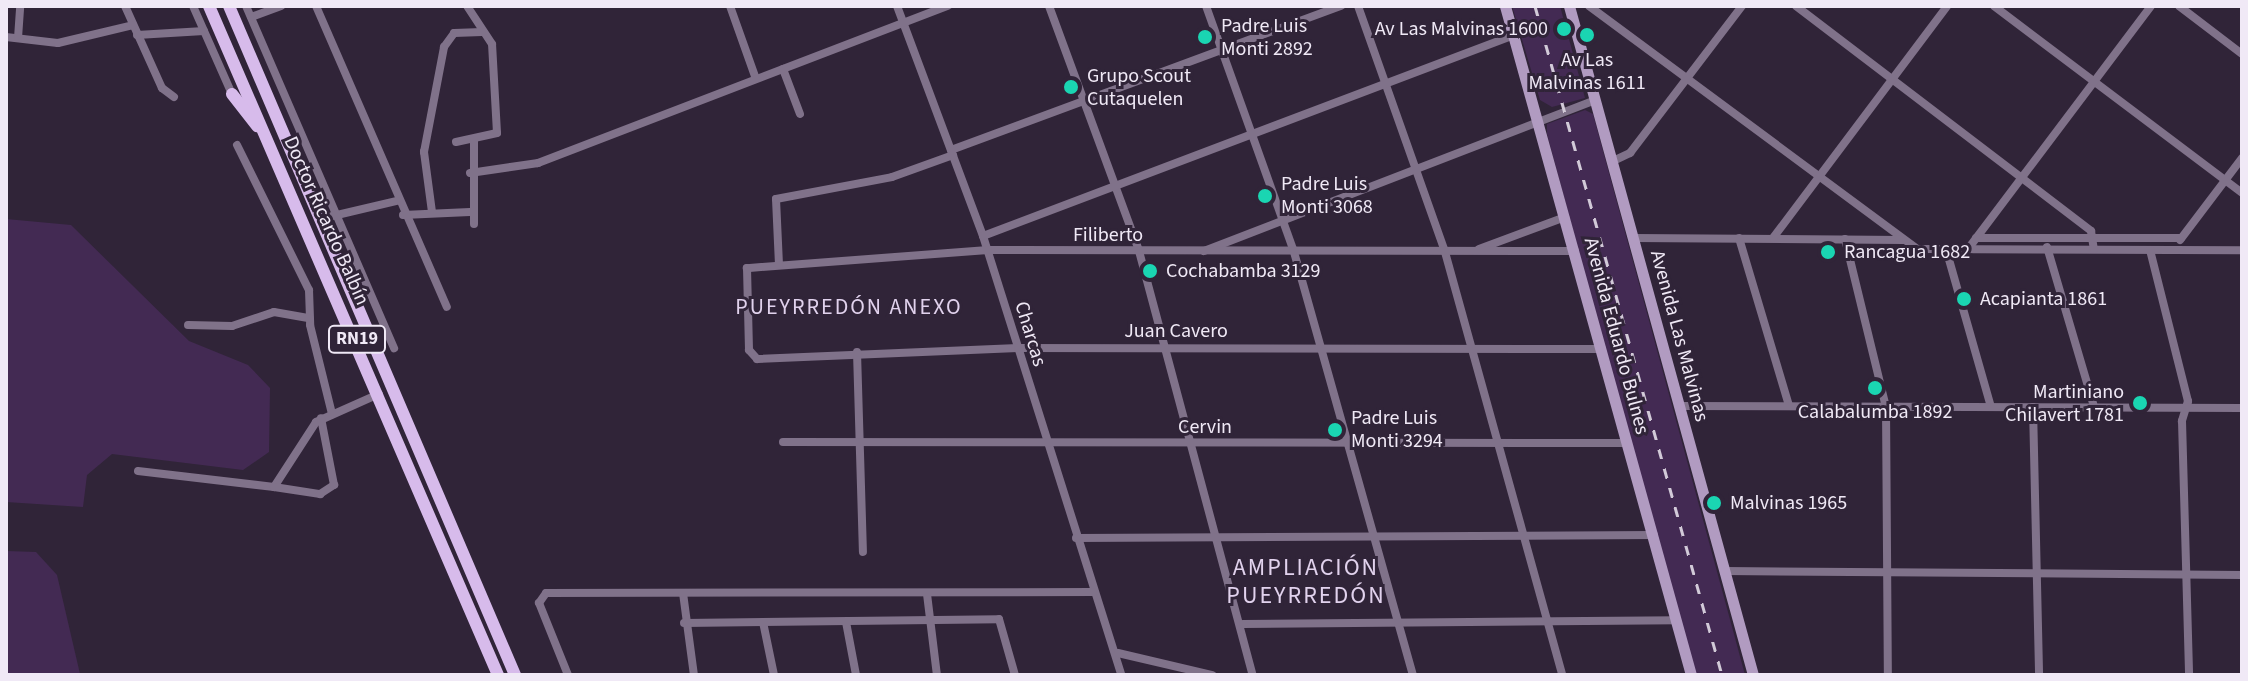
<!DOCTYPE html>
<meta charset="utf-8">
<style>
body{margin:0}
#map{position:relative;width:2248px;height:681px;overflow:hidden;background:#302438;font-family:"Source Sans 3",sans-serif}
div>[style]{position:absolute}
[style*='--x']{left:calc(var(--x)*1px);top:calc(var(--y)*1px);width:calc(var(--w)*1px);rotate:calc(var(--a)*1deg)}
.green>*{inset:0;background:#432a53}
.street>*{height:8px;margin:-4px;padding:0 4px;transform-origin:4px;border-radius:4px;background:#80728a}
.secondary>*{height:11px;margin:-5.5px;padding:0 5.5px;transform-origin:5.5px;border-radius:5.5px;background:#b19bc1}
.primary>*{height:12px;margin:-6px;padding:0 6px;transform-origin:6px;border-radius:6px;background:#d7bbeb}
.rail>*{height:3px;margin-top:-1.5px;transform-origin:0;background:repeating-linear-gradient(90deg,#d2cad8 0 10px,transparent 0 20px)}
.dots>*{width:22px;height:22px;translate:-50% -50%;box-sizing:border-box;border:4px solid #302438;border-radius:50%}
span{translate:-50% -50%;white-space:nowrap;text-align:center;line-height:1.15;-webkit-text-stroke:6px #302438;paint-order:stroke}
.shield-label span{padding:2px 6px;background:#302438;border:2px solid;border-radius:6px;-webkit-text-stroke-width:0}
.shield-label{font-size:18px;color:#f0e9f6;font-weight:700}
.poi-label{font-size:20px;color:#f0e9f6}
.left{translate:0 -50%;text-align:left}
.right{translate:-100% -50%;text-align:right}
.street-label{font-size:20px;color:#f0e9f6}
.neighbourhood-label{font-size:22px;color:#e1d2ed;letter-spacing:2px}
.quarter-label{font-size:24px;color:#e1d2ed;letter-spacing:2px}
.frame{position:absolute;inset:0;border:8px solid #f0e9f6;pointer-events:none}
</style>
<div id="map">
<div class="green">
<div style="clip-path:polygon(1512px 6px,1560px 6px,1585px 98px,1552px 107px,1540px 100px)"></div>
<div style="clip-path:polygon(1585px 110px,1593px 114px,1745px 675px,1693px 675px,1547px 134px,1547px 124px)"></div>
<div style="clip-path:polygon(6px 219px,71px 225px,189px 341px,248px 365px,270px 388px,269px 452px,243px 470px,112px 454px,87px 475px,83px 507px,6px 502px)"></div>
<div style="clip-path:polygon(6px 551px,36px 552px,57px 575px,80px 674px,6px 675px)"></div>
</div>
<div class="street">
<div style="--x:125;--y:6;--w:90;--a:65.7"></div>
<div style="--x:162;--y:88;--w:15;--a:37"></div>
<div style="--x:193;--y:6;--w:96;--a:66.1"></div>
<div style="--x:246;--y:6;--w:373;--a:66.6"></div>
<div style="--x:316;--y:6;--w:328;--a:66.5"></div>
<div style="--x:730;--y:6;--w:77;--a:70.4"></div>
<div style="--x:897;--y:6;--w:246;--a:69.5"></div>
<div style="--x:983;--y:236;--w:460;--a:72.5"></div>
<div style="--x:1049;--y:6;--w:261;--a:69.8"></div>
<div style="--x:1139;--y:251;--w:439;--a:75"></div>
<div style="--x:1206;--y:6;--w:261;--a:70.3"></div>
<div style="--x:1294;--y:252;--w:439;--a:74.3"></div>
<div style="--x:1358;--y:6;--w:261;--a:70.5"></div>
<div style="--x:1445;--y:252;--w:439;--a:74.5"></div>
<div style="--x:1589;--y:6;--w:408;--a:36.5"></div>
<div style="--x:1917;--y:249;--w:325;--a:0.2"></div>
<div style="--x:1796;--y:6;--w:371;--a:37.3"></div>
<div style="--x:2091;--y:231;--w:18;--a:81"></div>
<div style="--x:1994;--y:6;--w:311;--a:37"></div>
<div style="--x:2179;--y:6;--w:79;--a:37.3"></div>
<div style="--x:251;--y:17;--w:32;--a:-20"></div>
<div style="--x:137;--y:35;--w:67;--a:-3.4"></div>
<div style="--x:6;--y:37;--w:52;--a:6.6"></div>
<div style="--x:58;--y:43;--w:77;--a:-13.5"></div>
<div style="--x:18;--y:38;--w:32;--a:-86"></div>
<div style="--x:783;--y:69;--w:48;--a:69.3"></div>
<div style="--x:456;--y:142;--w:42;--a:-12.4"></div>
<div style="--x:497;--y:133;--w:89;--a:-93.2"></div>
<div style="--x:492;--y:44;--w:45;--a:-123.3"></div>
<div style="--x:237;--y:145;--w:162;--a:63.6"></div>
<div style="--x:309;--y:290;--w:35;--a:88"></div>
<div style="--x:310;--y:325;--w:92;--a:76.1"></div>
<div style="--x:951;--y:150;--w:416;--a:-20.3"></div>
<div style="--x:1613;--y:161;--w:19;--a:-25"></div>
<div style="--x:1630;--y:153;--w:185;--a:-52.7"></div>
<div style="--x:470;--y:173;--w:69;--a:-8.4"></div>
<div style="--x:538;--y:163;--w:439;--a:-21"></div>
<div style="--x:432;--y:212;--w:61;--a:-97.6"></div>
<div style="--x:424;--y:152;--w:107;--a:-79.2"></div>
<div style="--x:444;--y:47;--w:17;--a:-54"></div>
<div style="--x:454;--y:33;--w:28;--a:-2"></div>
<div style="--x:403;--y:215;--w:67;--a:-2.6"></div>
<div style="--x:320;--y:219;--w:79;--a:-13.2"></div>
<div style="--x:474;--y:224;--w:84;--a:-90"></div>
<div style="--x:983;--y:236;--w:568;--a:-20.73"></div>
<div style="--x:1634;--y:238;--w:269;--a:0.4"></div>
<div style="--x:1739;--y:238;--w:175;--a:73.4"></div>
<div style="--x:1773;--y:238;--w:290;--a:-53.1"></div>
<div style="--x:1976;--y:238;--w:205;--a:0"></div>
<div style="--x:1845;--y:239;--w:173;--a:76.3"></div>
<div style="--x:1886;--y:407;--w:268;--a:89.6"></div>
<div style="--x:2180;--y:240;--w:103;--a:-52.9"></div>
<div style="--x:2047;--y:247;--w:167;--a:73.6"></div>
<div style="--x:1479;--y:249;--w:92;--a:-20.4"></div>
<div style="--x:1946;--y:249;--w:164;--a:74.1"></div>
<div style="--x:1968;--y:249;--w:304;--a:-53"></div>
<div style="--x:2150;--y:250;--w:156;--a:75.9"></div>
<div style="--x:2188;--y:401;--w:21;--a:107"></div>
<div style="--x:2182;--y:421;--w:254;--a:88.4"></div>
<div style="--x:1204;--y:251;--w:419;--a:-21.1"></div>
<div style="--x:1575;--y:251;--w:587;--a:-179.9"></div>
<div style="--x:988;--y:250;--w:242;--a:175.7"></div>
<div style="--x:747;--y:268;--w:82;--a:88.6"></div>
<div style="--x:749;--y:350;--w:12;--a:48"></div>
<div style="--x:757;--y:359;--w:261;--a:-2.4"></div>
<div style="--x:1018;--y:348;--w:584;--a:0.1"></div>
<div style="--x:779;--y:265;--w:66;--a:-92.6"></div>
<div style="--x:776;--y:199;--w:118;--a:-10.7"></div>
<div style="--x:892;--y:177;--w:65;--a:-19.8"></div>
<div style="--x:188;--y:325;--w:44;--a:1.3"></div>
<div style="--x:232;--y:326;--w:44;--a:-18.4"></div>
<div style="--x:274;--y:312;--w:36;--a:10"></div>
<div style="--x:857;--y:352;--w:200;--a:88.3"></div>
<div style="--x:1679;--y:406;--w:563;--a:0.2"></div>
<div style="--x:2033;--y:407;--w:268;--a:88.7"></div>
<div style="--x:783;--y:442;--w:844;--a:0.07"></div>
<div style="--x:138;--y:471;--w:137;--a:6.7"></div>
<div style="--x:274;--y:487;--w:77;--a:-57.1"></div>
<div style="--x:316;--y:422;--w:69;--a:-24"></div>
<div style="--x:274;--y:487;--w:47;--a:8.7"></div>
<div style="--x:320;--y:494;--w:17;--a:-33"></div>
<div style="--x:334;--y:485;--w:68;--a:-101"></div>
<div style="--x:1076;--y:538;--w:578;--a:-0.3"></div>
<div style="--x:1725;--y:571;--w:517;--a:0.44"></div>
<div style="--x:683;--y:593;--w:83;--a:82.4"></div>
<div style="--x:927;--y:594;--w:82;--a:83"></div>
<div style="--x:763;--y:622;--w:54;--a:78.3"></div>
<div style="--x:846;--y:622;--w:54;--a:79.3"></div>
<div style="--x:684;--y:623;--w:315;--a:-0.7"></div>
<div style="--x:999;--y:619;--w:58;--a:74.1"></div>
<div style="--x:1243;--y:624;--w:434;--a:-0.5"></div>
<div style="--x:1118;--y:653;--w:97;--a:13.2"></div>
<div style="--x:568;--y:675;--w:78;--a:-111.9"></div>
<div style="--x:539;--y:603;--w:12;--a:-55"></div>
<div style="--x:546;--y:593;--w:547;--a:-0.1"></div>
</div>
<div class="secondary">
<div style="--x:1505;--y:6;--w:694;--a:74.46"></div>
<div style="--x:1569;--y:6;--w:694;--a:74.62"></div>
</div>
<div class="primary">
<div style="--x:209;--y:6;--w:729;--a:66.64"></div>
<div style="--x:229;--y:6;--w:728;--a:66.85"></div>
<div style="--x:232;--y:94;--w:41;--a:52"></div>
</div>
<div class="rail">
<div style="--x:1535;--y:6;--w:695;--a:74.38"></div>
</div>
<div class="dots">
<div style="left:1564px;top:29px;background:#1ad5b2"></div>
<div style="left:1587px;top:35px;background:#1ad5b2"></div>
<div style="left:1205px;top:37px;background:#1ad5b2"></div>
<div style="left:1071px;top:87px;background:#1ad5b2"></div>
<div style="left:1265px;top:196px;background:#1ad5b2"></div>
<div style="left:1828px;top:252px;background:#1ad5b2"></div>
<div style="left:1150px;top:271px;background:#1ad5b2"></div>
<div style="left:1964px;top:299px;background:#1ad5b2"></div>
<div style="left:1875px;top:388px;background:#1ad5b2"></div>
<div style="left:2140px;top:403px;background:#1ad5b2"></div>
<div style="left:1335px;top:430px;background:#1ad5b2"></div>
<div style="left:1714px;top:503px;background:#1ad5b2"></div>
</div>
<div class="shield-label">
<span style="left:357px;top:339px">RN19</span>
</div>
<div class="poi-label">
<span class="left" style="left:1221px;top:38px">Padre Luis<br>Monti 2892</span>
<span class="right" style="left:1548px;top:29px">Av Las Malvinas 1600</span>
<span style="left:1587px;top:72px">Av Las<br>Malvinas 1611</span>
<span class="left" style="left:1087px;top:88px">Grupo Scout<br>Cutaquelen</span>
<span class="left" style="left:1281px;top:196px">Padre Luis<br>Monti 3068</span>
<span class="left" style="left:1844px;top:252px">Rancagua 1682</span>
<span class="left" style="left:1166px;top:271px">Cochabamba 3129</span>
<span class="left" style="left:1980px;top:299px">Acapianta 1861</span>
<span class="right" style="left:2124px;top:404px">Martiniano<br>Chilavert 1781</span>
<span style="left:1875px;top:412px">Calabalumba 1892</span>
<span class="left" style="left:1351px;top:430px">Padre Luis<br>Monti 3294</span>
<span class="left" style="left:1730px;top:503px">Malvinas 1965</span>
</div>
<div class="street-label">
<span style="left:326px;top:221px;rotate:66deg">Doctor Ricardo Balbín</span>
<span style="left:1108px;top:235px">Filiberto</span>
<span style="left:1176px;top:331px">Juan Cavero</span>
<span style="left:1030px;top:334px;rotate:73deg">Charcas</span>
<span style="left:1616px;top:336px;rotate:75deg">Avenida Eduardo Bulnes</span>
<span style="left:1679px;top:336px;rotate:75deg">Avenida Las Malvinas</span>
<span style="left:1205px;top:427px">Cervin</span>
</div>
<div class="neighbourhood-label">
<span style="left:849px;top:308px">PUEYRREDÓN ANEXO</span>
</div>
<div class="quarter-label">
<span style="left:1306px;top:582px">AMPLIACIÓN<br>PUEYRREDÓN</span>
</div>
<div class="frame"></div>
</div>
